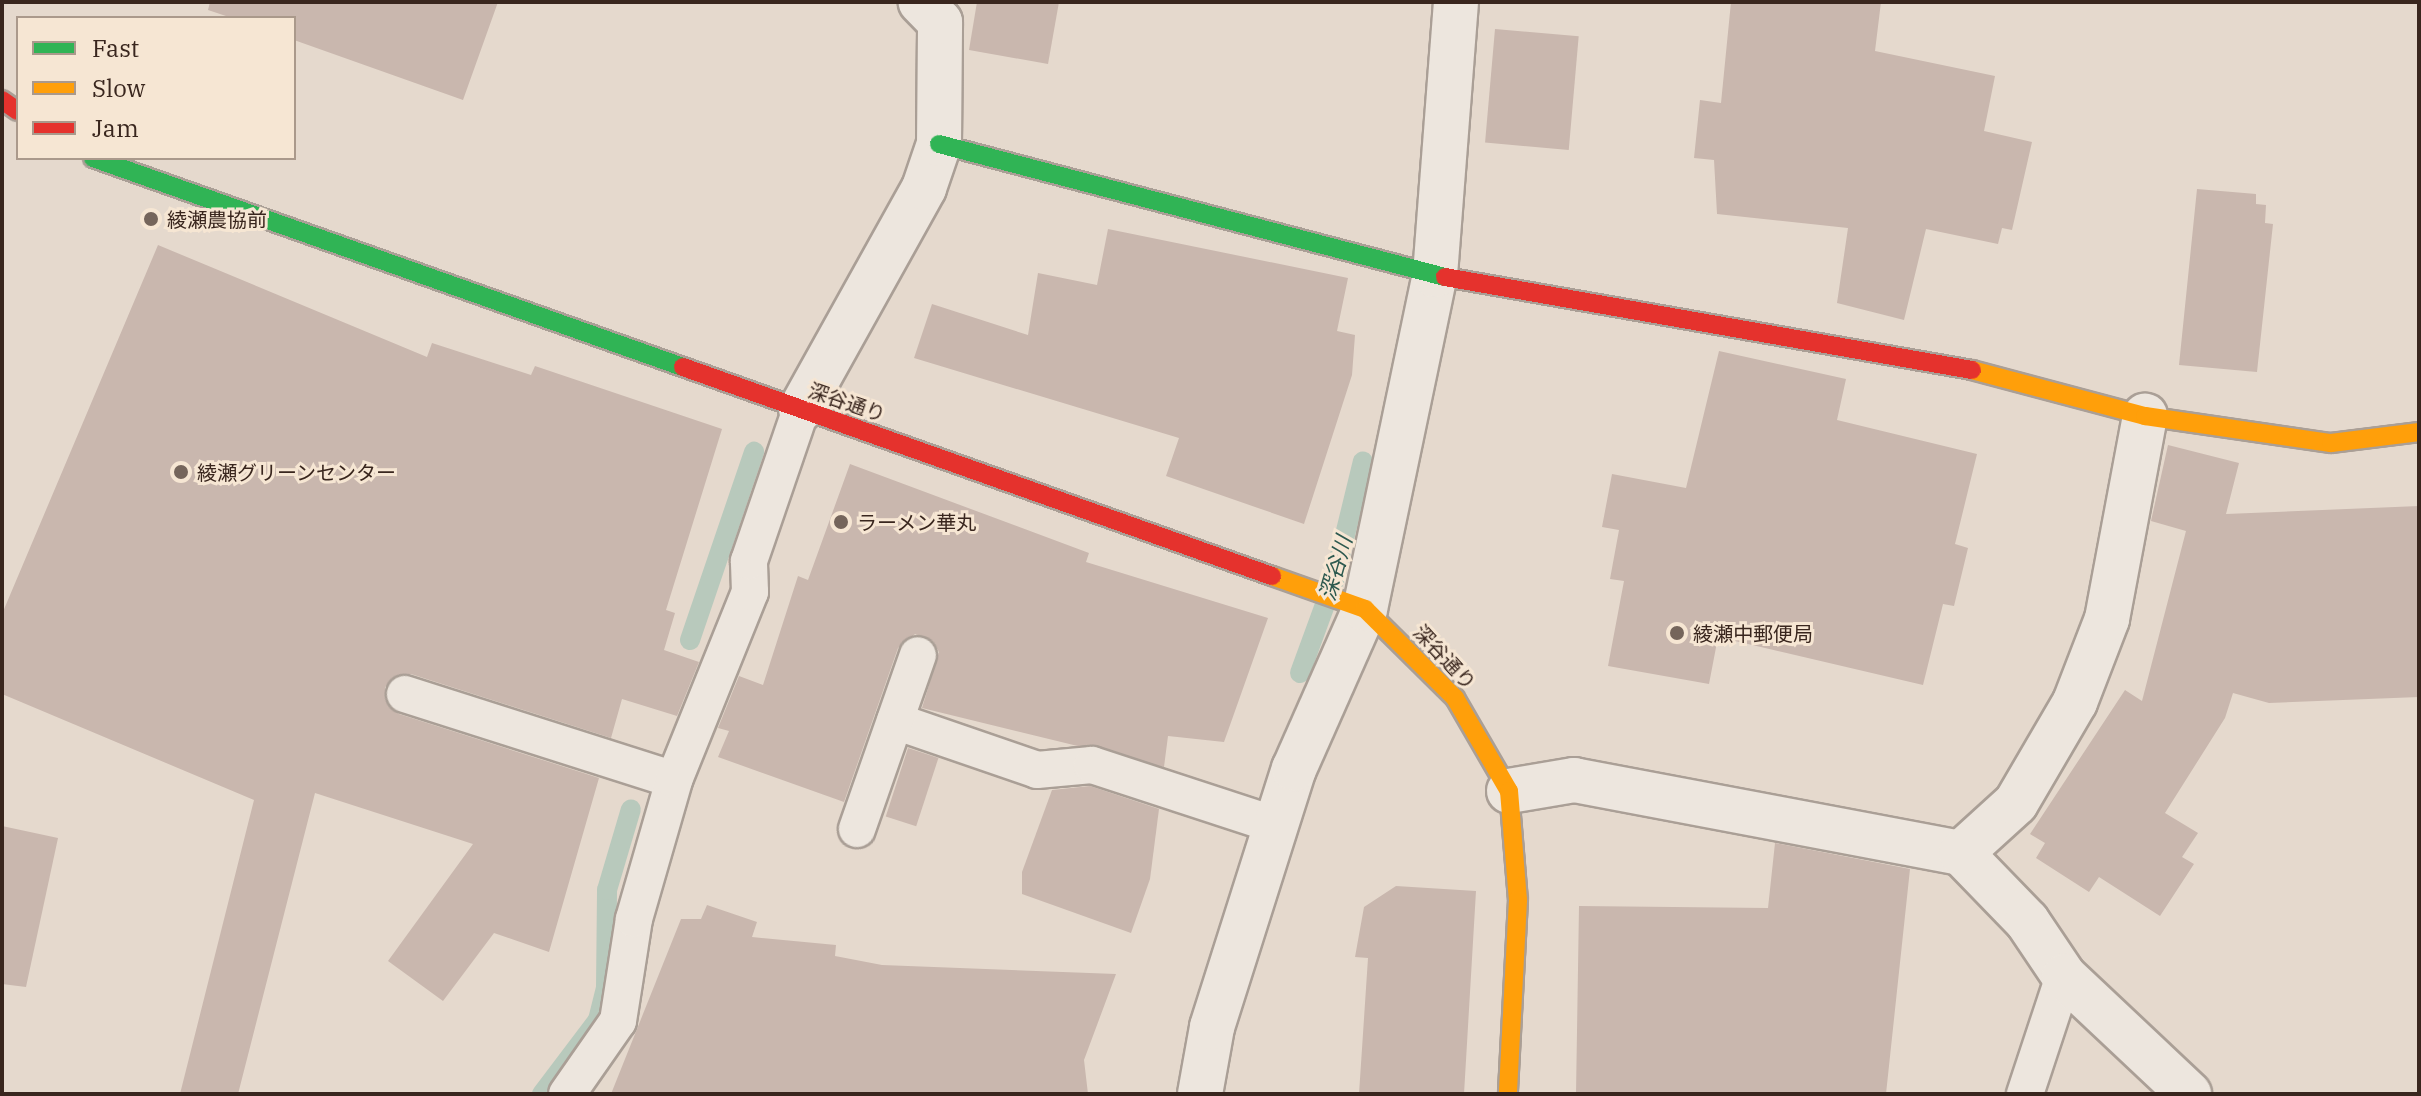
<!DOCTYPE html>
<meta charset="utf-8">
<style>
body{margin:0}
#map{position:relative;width:2421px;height:1096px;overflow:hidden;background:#e5d9cd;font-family:"IBM Plex Serif","Noto Sans JP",serif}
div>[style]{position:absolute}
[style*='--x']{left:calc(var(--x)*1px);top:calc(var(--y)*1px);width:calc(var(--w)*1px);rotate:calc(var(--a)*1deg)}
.stream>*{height:20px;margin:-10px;padding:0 10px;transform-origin:10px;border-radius:10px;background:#b8c9bc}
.building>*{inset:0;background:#c9b7ae;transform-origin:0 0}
.roads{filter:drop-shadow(2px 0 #aa9f96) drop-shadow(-2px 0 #aa9f96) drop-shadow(0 2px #aa9f96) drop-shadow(0 -2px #aa9f96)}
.lane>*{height:36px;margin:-18px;padding:0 18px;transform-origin:18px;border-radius:18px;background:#ede6de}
.street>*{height:44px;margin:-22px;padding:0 22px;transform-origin:22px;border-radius:22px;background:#ede6de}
.fast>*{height:18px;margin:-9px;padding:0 9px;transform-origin:9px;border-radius:9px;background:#30b455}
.slow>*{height:18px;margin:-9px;padding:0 9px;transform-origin:9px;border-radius:9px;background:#ff9f0a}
.jam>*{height:18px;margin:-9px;padding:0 9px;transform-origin:9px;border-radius:9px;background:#e5322d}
.dots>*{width:22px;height:22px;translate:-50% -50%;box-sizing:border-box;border:4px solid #f6e6d3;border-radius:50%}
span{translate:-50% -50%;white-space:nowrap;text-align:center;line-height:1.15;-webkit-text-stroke:6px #f6e6d3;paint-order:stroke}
.poi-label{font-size:20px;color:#39261e}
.left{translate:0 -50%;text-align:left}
.street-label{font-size:20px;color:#39261e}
.water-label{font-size:22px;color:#2d594f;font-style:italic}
.frame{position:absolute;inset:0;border:4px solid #39261e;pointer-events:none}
.legend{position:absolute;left:16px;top:16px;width:280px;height:144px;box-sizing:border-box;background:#f6e6d3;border:2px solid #aa998b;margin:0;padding:10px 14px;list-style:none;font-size:24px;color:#39261e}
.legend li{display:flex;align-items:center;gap:16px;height:40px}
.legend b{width:40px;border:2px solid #aa998b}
</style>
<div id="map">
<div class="stream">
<div style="--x:690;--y:640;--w:199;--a:-71.2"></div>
<div style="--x:1300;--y:673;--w:99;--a:-69.9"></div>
<div style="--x:1334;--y:580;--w:122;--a:-76.3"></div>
<div style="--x:542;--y:1094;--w:93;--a:-52.9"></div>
<div style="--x:598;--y:1020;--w:33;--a:-76"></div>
<div style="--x:606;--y:988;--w:98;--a:-89.4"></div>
<div style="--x:607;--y:890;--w:84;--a:-73.5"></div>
</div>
<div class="building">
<div style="clip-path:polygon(210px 2px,498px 2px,463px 100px,294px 40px,294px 18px,232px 18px,208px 10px)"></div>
<div style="clip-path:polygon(977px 2px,1059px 2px,1048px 64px,969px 50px)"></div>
<div style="clip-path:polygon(1731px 2px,1881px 2px,1875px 51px,1995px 76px,1984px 131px,2032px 142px,2012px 230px,2002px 228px,1998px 244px,1926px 229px,1904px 320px,1837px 303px,1848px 228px,1717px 214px,1714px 160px,1694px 158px,1700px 100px,1721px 103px)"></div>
<div style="left:1495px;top:29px;width:84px;height:114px;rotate:5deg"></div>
<div style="clip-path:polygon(2197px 189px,2256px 194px,2256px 204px,2266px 205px,2265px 223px,2273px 224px,2257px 372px,2179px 365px)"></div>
<div style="clip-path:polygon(1108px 229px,1348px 278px,1337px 331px,1355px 335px,1352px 375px,1304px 524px,1166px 476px,1179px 438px,914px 358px,932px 304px,1028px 335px,1038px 273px,1097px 285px)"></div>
<div style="clip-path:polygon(158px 245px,427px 357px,432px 343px,531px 375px,535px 366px,722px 429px,666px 610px,675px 613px,664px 650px,699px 662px,677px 716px,622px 699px,611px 738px,411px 674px,385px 687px,385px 699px,399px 714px,599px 778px,549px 952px,494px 933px,443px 1001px,388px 961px,473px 844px,315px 793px,238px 1094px,180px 1094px,254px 800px,2px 694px,2px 614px)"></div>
<div style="clip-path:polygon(1719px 351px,1846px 379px,1837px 420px,1977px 454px,1955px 544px,1968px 548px,1954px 606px,1943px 604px,1923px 685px,1718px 637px,1709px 684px,1608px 666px,1624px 581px,1610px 579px,1619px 530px,1602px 527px,1612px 474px,1686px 488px)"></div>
<div style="clip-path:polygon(2168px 445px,2239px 463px,2226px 514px,2419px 506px,2419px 697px,2269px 703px,2233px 693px,2225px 718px,2165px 813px,2198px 833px,2182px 857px,2194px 864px,2160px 916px,2099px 877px,2089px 892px,2036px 858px,2045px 843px,2030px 834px,2125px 690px,2142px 701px,2186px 531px,2151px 521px)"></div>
<div style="clip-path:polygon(850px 464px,1089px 553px,1086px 562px,1268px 618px,1224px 742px,1168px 736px,1164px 767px,922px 708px,939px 652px,933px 641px,915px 634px,898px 648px,844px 802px,718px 757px,729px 731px,718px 728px,739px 676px,763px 685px,798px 576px,808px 580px)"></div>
<div style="left:908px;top:748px;width:32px;height:72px;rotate:18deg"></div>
<div style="clip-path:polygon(1090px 786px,1159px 809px,1150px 879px,1131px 933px,1022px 894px,1022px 872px,1052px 790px)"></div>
<div style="clip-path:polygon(2px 826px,58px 838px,26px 987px,2px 984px)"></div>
<div style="clip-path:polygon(1775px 843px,1910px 869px,1886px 1094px,1576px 1094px,1579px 906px,1768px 908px)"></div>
<div style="clip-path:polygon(1396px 886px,1476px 891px,1464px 1094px,1359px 1094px,1368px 958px,1355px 957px,1364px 907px)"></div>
<div style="clip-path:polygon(707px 905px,757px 922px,752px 937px,836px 945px,835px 956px,882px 965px,1116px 974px,1084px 1060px,1088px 1094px,611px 1094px,681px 919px,701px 919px)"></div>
</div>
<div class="roads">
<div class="lane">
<div style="--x:405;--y:694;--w:282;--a:17.7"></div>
<div style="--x:895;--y:721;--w:150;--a:19"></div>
<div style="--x:1037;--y:770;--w:55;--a:-5.2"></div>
<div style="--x:1092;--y:765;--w:194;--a:18.1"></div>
<div style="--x:857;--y:829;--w:184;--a:-70.7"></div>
<div style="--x:567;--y:1094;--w:89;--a:-55.1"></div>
<div style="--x:618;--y:1021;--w:103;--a:-81.1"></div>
<div style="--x:634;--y:919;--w:145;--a:-73.9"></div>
<div style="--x:674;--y:780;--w:203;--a:-68"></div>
<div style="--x:750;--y:592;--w:31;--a:-92"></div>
<div style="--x:749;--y:561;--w:161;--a:-71.1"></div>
<div style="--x:2025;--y:1094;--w:124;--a:-71.7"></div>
</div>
<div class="street">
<div style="--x:801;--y:409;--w:253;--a:-60.9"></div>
<div style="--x:924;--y:188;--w:46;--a:-71.2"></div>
<div style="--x:939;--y:144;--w:122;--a:-89.5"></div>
<div style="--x:940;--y:22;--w:28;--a:-134"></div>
<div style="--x:1509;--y:791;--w:66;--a:-9.6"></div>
<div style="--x:1574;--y:780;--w:394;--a:10.7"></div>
<div style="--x:1961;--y:853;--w:95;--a:45.9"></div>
<div style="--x:2027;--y:921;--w:66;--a:56.1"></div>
<div style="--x:2064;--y:976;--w:172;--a:43.3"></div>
<div style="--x:1961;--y:853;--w:74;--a:-42.3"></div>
<div style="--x:2016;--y:803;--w:117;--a:-59.7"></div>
<div style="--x:2075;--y:702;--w:89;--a:-68.9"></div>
<div style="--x:2107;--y:619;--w:207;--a:-79.4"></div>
<div style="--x:1200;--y:1094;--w:68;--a:-79.8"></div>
<div style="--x:1212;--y:1027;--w:271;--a:-72.4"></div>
<div style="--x:1294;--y:769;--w:175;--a:-66.1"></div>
<div style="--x:1365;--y:609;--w:341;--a:-78.2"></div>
<div style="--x:1435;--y:275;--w:274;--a:-85.6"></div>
</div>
<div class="fast">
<div style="--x:939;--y:144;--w:523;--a:14.73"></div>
<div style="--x:93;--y:158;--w:626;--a:19.51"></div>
</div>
<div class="slow">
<div style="--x:1972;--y:370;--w:179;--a:14.9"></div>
<div style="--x:2145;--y:416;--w:188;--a:8.3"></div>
<div style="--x:2331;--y:443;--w:89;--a:-7.1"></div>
<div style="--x:1272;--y:576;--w:99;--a:19.5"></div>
<div style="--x:1365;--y:609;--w:127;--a:44.7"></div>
<div style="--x:1455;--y:698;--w:108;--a:59.9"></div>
<div style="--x:1509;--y:791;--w:109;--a:85.3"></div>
<div style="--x:1518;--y:900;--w:194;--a:93"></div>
</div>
<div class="jam">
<div style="--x:2;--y:100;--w:19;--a:35"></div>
<div style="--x:1445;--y:277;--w:535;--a:10.01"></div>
<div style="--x:683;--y:367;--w:625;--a:19.54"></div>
</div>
</div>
<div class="dots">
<div style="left:151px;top:219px;background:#75655b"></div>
<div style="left:181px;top:472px;background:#75655b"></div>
<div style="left:841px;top:522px;background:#75655b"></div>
<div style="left:1677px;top:633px;background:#75655b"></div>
</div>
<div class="poi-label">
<span class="left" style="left:167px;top:219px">綾瀬農協前</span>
<span class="left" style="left:197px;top:472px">綾瀬グリーンセンター</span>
<span class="left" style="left:857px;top:522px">ラーメン華丸</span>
<span class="left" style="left:1693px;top:633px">綾瀬中郵便局</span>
</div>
<div class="street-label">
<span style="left:847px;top:402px;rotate:19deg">深谷通り</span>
<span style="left:1445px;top:657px;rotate:47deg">深谷通り</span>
</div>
<div class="water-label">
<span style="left:1335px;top:568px;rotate:-74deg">深谷川</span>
</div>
<div class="frame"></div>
<ul class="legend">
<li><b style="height:10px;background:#30b455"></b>Fast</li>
<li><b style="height:10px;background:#ff9f0a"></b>Slow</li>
<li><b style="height:10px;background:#e5322d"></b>Jam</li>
</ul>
</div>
